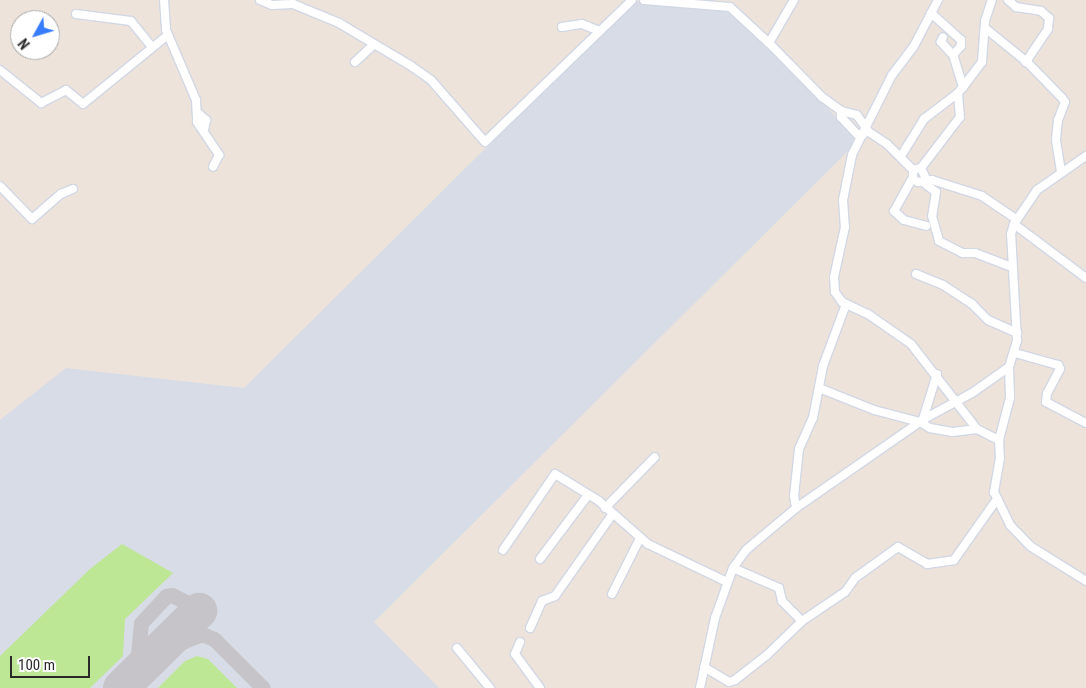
<!DOCTYPE html>
<style>
body{margin:0}
#map{position:relative;width:1086px;height:688px;overflow:hidden;background:#ede3db;font-family:"Roboto Condensed",sans-serif}
div>[style]{position:absolute}
[style*='--x']{left:calc(var(--x)*1px);top:calc(var(--y)*1px);width:calc(var(--w)*1px);rotate:calc(var(--a)*1deg)}
.airport>*{inset:0;background:#d7dce6}
.green>*{inset:0;background:#bee795}
.taxiway>*{height:15px;margin:-7.5px;padding:0 7.5px;transform-origin:7.5px;border-radius:7.5px;background:#c6c4c8}
.runway>*{height:36px;margin:-18px;padding:0 18px;transform-origin:18px;border-radius:18px;background:#c6c4c8}
.roads{filter:drop-shadow(1px 0 #d1d7e4) drop-shadow(-1px 0 #d1d7e4) drop-shadow(0 1px #d1d7e4) drop-shadow(0 -1px #d1d7e4)}
.minor>*{height:8px;margin:-4px;padding:0 4px;transform-origin:4px;border-radius:4px;background:#fff}
span{translate:-50% -50%;white-space:nowrap;text-align:center;line-height:1.15;-webkit-text-stroke:4.5px #fff;paint-order:stroke}
.north{position:absolute;left:10px;top:10px;width:50px;height:50px;box-sizing:border-box;background:#fff;border:1px solid #aaa;border-radius:50%;rotate:231deg;font-size:14px;font-weight:700;line-height:20px;text-align:center;color:#2a2a2a}
.north::after{content:'';display:block;margin:auto;width:18px;height:22px;background:#377bff;clip-path:polygon(50% 0,100% 100%,50% 72%,0 100%)}
.scale{position:absolute;left:10px;top:656px;width:80px;height:22px;box-sizing:border-box;border:2px solid #2a2a2a;border-top:0;padding-left:6px;font-size:15px;line-height:18px;white-space:nowrap;color:#2a2a2a;-webkit-text-stroke:4px #fff;paint-order:stroke}
</style>
<div id="map">
<div class="airport">
<div style="clip-path:polygon(634px 1px,731px 11px,859px 140px,374px 622px,439px 688px,0 688px,0 420px,66px 368px,244px 388px)"></div>
</div>
<div class="green">
<div style="clip-path:polygon(122px 544px,173px 573px,125px 619px,123px 656px,90px 688px,0 688px,0 656px,90px 569px)"></div>
<div style="clip-path:polygon(197px 656px,208px 659px,237px 688px,158px 688px,185px 661px)"></div>
</div>
<div class="taxiway">
<div style="--x:184;--y:641;--w:19;--a:-21"></div>
<div style="--x:202;--y:634;--w:13;--a:23"></div>
<div style="--x:214;--y:639;--w:69;--a:45"></div>
<div style="--x:130;--y:679;--w:16;--a:-63"></div>
<div style="--x:137;--y:665;--w:42;--a:-84.6"></div>
<div style="--x:141;--y:623;--w:37;--a:-47"></div>
<div style="--x:166;--y:596;--w:6;--a:-9"></div>
<div style="--x:172;--y:595;--w:16;--a:27"></div>
<div style="--x:186;--y:602;--w:22;--a:69"></div>
<div style="--x:194;--y:623;--w:21;--a:119"></div>
<div style="--x:184;--y:641;--w:28;--a:157"></div>
</div>
<div class="runway">
<div style="--x:121;--y:688;--w:110;--a:-44.6"></div>
</div>
<div class="roads">
<div class="minor">
<div style="--x:164;--y:0;--w:30;--a:86"></div>
<div style="--x:166;--y:30;--w:76;--a:66.8"></div>
<div style="--x:196;--y:100;--w:22;--a:87"></div>
<div style="--x:197;--y:122;--w:40;--a:56"></div>
<div style="--x:219;--y:155;--w:13;--a:117"></div>
<div style="--x:260;--y:0;--w:13;--a:23"></div>
<div style="--x:272;--y:5;--w:21;--a:-3"></div>
<div style="--x:293;--y:4;--w:50;--a:22.4"></div>
<div style="--x:339;--y:23;--w:84;--a:30.8"></div>
<div style="--x:411;--y:66;--w:24;--a:35"></div>
<div style="--x:431;--y:80;--w:82;--a:48.9"></div>
<div style="--x:485;--y:142;--w:204;--a:-44"></div>
<div style="--x:644;--y:0;--w:86;--a:4.7"></div>
<div style="--x:730;--y:7;--w:53;--a:42.7"></div>
<div style="--x:794;--y:0;--w:50;--a:120.2"></div>
<div style="--x:769;--y:43;--w:76;--a:45.5"></div>
<div style="--x:822;--y:97;--w:24;--a:36"></div>
<div style="--x:841;--y:111;--w:16;--a:14"></div>
<div style="--x:857;--y:115;--w:21;--a:55"></div>
<div style="--x:869;--y:132;--w:22;--a:34"></div>
<div style="--x:887;--y:144;--w:37;--a:45"></div>
<div style="--x:938;--y:0;--w:52;--a:117.6"></div>
<div style="--x:914;--y:46;--w:36;--a:127"></div>
<div style="--x:892;--y:75;--w:89;--a:116.6"></div>
<div style="--x:852;--y:155;--w:46;--a:101.3"></div>
<div style="--x:843;--y:200;--w:27;--a:86"></div>
<div style="--x:845;--y:227;--w:51;--a:102.4"></div>
<div style="--x:834;--y:277;--w:15;--a:86"></div>
<div style="--x:835;--y:292;--w:12;--a:55"></div>
<div style="--x:842;--y:302;--w:29;--a:25"></div>
<div style="--x:868;--y:314;--w:52;--a:34.9"></div>
<div style="--x:911;--y:344;--w:108;--a:52.2"></div>
<div style="--x:977;--y:429;--w:25;--a:27"></div>
<div style="--x:1008;--y:0;--w:11;--a:41"></div>
<div style="--x:1016;--y:7;--w:25;--a:9"></div>
<div style="--x:1041;--y:11;--w:11;--a:41"></div>
<div style="--x:1049;--y:18;--w:11;--a:95"></div>
<div style="--x:1048;--y:29;--w:40;--a:124"></div>
<div style="--x:931;--y:13;--w:40;--a:42"></div>
<div style="--x:961;--y:40;--w:6;--a:90"></div>
<div style="--x:961;--y:46;--w:12;--a:132"></div>
<div style="--x:76;--y:14;--w:55;--a:7.3"></div>
<div style="--x:131;--y:21;--w:33;--a:51"></div>
<div style="--x:562;--y:27;--w:20;--a:-9"></div>
<div style="--x:582;--y:24;--w:18;--a:22"></div>
<div style="--x:985;--y:28;--w:55;--a:39.1"></div>
<div style="--x:1028;--y:63;--w:49;--a:45.8"></div>
<div style="--x:1062;--y:98;--w:5;--a:53"></div>
<div style="--x:1065;--y:102;--w:19;--a:111"></div>
<div style="--x:1058;--y:120;--w:20;--a:96"></div>
<div style="--x:1056;--y:140;--w:32;--a:81"></div>
<div style="--x:355;--y:62;--w:26;--a:-43"></div>
<div style="--x:0;--y:70;--w:53;--a:38.8"></div>
<div style="--x:41;--y:103;--w:28;--a:-27"></div>
<div style="--x:66;--y:90;--w:22;--a:39"></div>
<div style="--x:83;--y:104;--w:109;--a:-39.1"></div>
<div style="--x:963;--y:87;--w:31;--a:-53"></div>
<div style="--x:982;--y:62;--w:41;--a:-85.8"></div>
<div style="--x:985;--y:21;--w:22;--a:-72"></div>
<div style="--x:841;--y:111;--w:6;--a:90"></div>
<div style="--x:841;--y:117;--w:23;--a:47"></div>
<div style="--x:857;--y:134;--w:6;--a:9"></div>
<div style="--x:198;--y:113;--w:11;--a:41"></div>
<div style="--x:206;--y:120;--w:10;--a:101"></div>
<div style="--x:901;--y:156;--w:44;--a:-58.1"></div>
<div style="--x:924;--y:119;--w:43;--a:-37.4"></div>
<div style="--x:921;--y:168;--w:64;--a:-52.6"></div>
<div style="--x:960;--y:117;--w:24;--a:-95"></div>
<div style="--x:958;--y:93;--w:8;--a:-50"></div>
<div style="--x:963;--y:87;--w:34;--a:-107"></div>
<div style="--x:953;--y:55;--w:18;--a:-133"></div>
<div style="--x:941;--y:42;--w:5;--a:-68"></div>
<div style="--x:913;--y:177;--w:39;--a:119"></div>
<div style="--x:894;--y:211;--w:13;--a:42"></div>
<div style="--x:904;--y:220;--w:23;--a:15"></div>
<div style="--x:926;--y:179;--w:12;--a:-114"></div>
<div style="--x:921;--y:168;--w:8;--a:166"></div>
<div style="--x:913;--y:170;--w:9;--a:90"></div>
<div style="--x:913;--y:179;--w:6;--a:31"></div>
<div style="--x:918;--y:182;--w:14;--a:-8"></div>
<div style="--x:932;--y:180;--w:52;--a:17.7"></div>
<div style="--x:982;--y:196;--w:41;--a:34.1"></div>
<div style="--x:923;--y:182;--w:16;--a:38"></div>
<div style="--x:936;--y:192;--w:24;--a:99"></div>
<div style="--x:932;--y:216;--w:26;--a:74"></div>
<div style="--x:939;--y:241;--w:27;--a:27"></div>
<div style="--x:963;--y:253;--w:12;--a:0"></div>
<div style="--x:975;--y:253;--w:40;--a:21"></div>
<div style="--x:0;--y:186;--w:46;--a:45.9"></div>
<div style="--x:32;--y:219;--w:38;--a:-41"></div>
<div style="--x:61;--y:194;--w:13;--a:-23"></div>
<div style="--x:1014;--y:224;--w:90;--a:36.9"></div>
<div style="--x:916;--y:274;--w:29;--a:22"></div>
<div style="--x:943;--y:285;--w:35;--a:33"></div>
<div style="--x:972;--y:304;--w:23;--a:45"></div>
<div style="--x:988;--y:320;--w:32;--a:24"></div>
<div style="--x:1015;--y:353;--w:45;--a:15.6"></div>
<div style="--x:1058;--y:365;--w:4;--a:63"></div>
<div style="--x:1060;--y:369;--w:27;--a:118"></div>
<div style="--x:1047;--y:393;--w:9;--a:96"></div>
<div style="--x:1046;--y:402;--w:45;--a:27.7"></div>
<div style="--x:1009;--y:367;--w:31;--a:88"></div>
<div style="--x:1010;--y:398;--w:43;--a:104.7"></div>
<div style="--x:999;--y:440;--w:18;--a:87"></div>
<div style="--x:1000;--y:458;--w:35;--a:100"></div>
<div style="--x:994;--y:492;--w:37;--a:64"></div>
<div style="--x:1010;--y:525;--w:29;--a:46"></div>
<div style="--x:1030;--y:546;--w:66;--a:32"></div>
<div style="--x:819;--y:388;--w:59;--a:21.8"></div>
<div style="--x:874;--y:410;--w:48;--a:14.6"></div>
<div style="--x:920;--y:422;--w:12;--a:31"></div>
<div style="--x:930;--y:428;--w:23;--a:10"></div>
<div style="--x:953;--y:432;--w:24;--a:-7"></div>
<div style="--x:923;--y:419;--w:47;--a:-72.7"></div>
<div style="--x:605;--y:508;--w:71;--a:-45.6"></div>
<div style="--x:796;--y:508;--w:12;--a:-99"></div>
<div style="--x:794;--y:496;--w:47;--a:-83.9"></div>
<div style="--x:799;--y:449;--w:34;--a:-66"></div>
<div style="--x:813;--y:418;--w:53;--a:-79.1"></div>
<div style="--x:823;--y:366;--w:66;--a:-69.6"></div>
<div style="--x:503;--y:550;--w:92;--a:-55.6"></div>
<div style="--x:555;--y:474;--w:52;--a:31.5"></div>
<div style="--x:599;--y:501;--w:65;--a:41.3"></div>
<div style="--x:648;--y:544;--w:88;--a:25.7"></div>
<div style="--x:540;--y:559;--w:80;--a:-53.1"></div>
<div style="--x:733;--y:568;--w:50;--a:23.5"></div>
<div style="--x:779;--y:588;--w:13;--a:77"></div>
<div style="--x:782;--y:601;--w:28;--a:45"></div>
<div style="--x:802;--y:621;--w:52;--a:-34"></div>
<div style="--x:845;--y:592;--w:17;--a:-54"></div>
<div style="--x:855;--y:578;--w:53;--a:-35.8"></div>
<div style="--x:898;--y:547;--w:34;--a:30"></div>
<div style="--x:927;--y:564;--w:27;--a:-8"></div>
<div style="--x:954;--y:560;--w:75;--a:-54.8"></div>
<div style="--x:612;--y:594;--w:63;--a:-63.4"></div>
<div style="--x:530;--y:628;--w:30;--a:-66"></div>
<div style="--x:542;--y:601;--w:14;--a:-21"></div>
<div style="--x:555;--y:596;--w:99;--a:-54.9"></div>
<div style="--x:520;--y:642;--w:13;--a:113"></div>
<div style="--x:515;--y:654;--w:42;--a:53.7"></div>
<div style="--x:457;--y:648;--w:52;--a:50.5"></div>
<div style="--x:704;--y:667;--w:29;--a:31"></div>
<div style="--x:729;--y:682;--w:6;--a:-18"></div>
<div style="--x:735;--y:680;--w:42;--a:-38.2"></div>
<div style="--x:768;--y:654;--w:47;--a:-44.1"></div>
<div style="--x:700;--y:688;--w:72;--a:-77.9"></div>
<div style="--x:715;--y:618;--w:53;--a:-70.2"></div>
<div style="--x:733;--y:568;--w:22;--a:-54"></div>
<div style="--x:746;--y:550;--w:65;--a:-40"></div>
<div style="--x:796;--y:508;--w:156;--a:-34.8"></div>
<div style="--x:924;--y:419;--w:55;--a:-28.4"></div>
<div style="--x:972;--y:393;--w:45;--a:-35.1"></div>
<div style="--x:1009;--y:367;--w:28;--a:-73"></div>
<div style="--x:1017;--y:340;--w:106;--a:-93.2"></div>
<div style="--x:1011;--y:234;--w:10;--a:-73"></div>
<div style="--x:1014;--y:224;--w:41;--a:-55.9"></div>
<div style="--x:1037;--y:190;--w:60;--a:-34.8"></div>
</div>
</div>
<div class="north">N</div>
<div class="scale">100 m</div>
</div>
